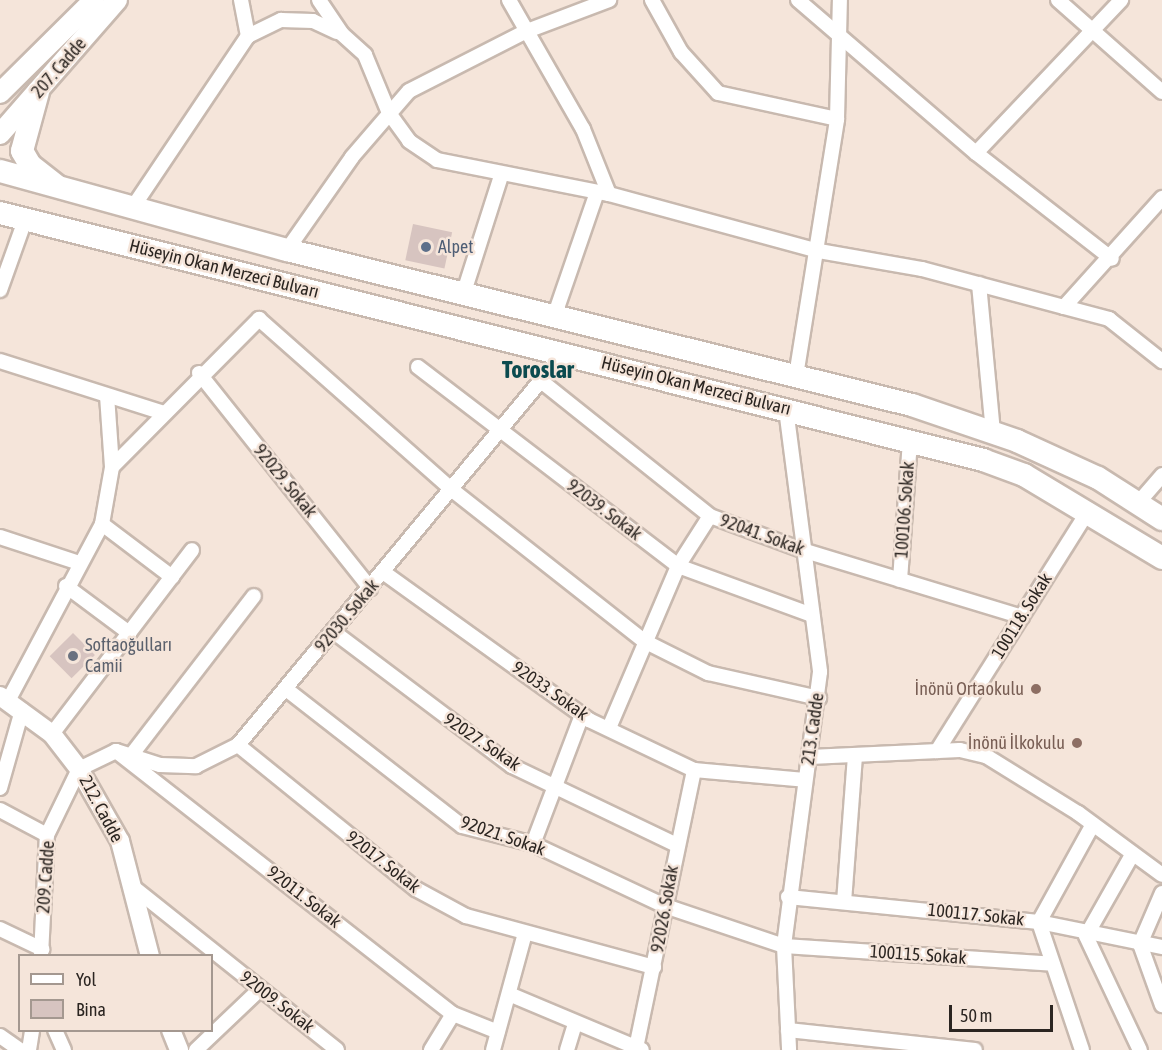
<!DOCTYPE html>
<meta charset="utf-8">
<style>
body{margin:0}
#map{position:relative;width:1162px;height:1050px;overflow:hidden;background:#f5e5da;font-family:"Asap Condensed",sans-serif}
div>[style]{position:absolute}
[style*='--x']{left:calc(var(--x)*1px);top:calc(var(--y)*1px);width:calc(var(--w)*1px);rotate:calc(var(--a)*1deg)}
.building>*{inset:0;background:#d7c4c0;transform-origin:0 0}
.roads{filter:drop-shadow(2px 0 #c8b9af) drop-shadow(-2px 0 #c8b9af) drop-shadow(0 2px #c8b9af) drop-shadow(0 -2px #c8b9af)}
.minor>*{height:14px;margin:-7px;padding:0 7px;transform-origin:7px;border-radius:7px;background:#fff}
.tertiary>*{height:18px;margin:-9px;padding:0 9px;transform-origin:9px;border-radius:9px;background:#fff}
.secondary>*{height:20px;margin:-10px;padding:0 10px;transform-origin:10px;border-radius:10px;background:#fff}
.primary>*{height:22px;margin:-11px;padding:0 11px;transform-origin:11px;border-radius:11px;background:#fff}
.dots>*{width:16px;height:16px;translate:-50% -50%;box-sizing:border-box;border:3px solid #f5e5da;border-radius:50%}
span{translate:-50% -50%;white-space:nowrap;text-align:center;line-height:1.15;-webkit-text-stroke:5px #f5e5da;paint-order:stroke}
.street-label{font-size:18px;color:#2b2521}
.service-label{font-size:18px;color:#4e5e75}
.left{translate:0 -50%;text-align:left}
.worship-label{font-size:18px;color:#5b616d}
.education-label{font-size:18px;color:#785e54}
.right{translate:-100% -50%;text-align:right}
.district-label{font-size:24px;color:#0b4b4f;font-weight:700}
.legend{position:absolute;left:18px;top:954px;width:195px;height:78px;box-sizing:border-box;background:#f5e5da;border:2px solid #a49890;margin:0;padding:8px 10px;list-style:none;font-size:18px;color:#2b2521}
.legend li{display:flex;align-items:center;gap:12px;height:30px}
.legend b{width:30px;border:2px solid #a49890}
.scale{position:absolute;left:949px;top:1005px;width:104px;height:27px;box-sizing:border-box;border:3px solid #2b2521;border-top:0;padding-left:8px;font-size:18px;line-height:21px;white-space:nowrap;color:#2b2521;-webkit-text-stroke:4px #f5e5da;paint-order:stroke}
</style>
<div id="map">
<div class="building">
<div style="left:413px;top:224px;width:40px;height:37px;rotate:12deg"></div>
<div style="left:73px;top:633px;width:31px;height:33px;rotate:45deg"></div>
</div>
<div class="roads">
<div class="minor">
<div style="--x:241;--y:0;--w:37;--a:79"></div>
<div style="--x:319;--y:0;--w:41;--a:55.9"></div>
<div style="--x:342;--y:34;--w:31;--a:42"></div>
<div style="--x:365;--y:55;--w:63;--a:67.5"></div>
<div style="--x:389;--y:113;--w:34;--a:54"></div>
<div style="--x:409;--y:141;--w:34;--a:34"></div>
<div style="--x:437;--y:160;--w:175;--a:11.2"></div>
<div style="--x:609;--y:194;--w:218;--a:15.2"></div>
<div style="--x:819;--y:251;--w:105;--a:9.9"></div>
<div style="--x:922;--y:269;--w:147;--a:15"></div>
<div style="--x:1064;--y:307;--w:47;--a:14.9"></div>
<div style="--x:1109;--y:319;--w:68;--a:38.4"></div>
<div style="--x:509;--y:0;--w:149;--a:60.2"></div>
<div style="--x:583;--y:129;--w:70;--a:68.2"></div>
<div style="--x:652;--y:0;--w:60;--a:60.9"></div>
<div style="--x:681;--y:52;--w:55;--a:47.9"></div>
<div style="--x:718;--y:93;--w:122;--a:12.3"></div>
<div style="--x:798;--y:0;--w:235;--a:40.7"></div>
<div style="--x:976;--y:153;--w:172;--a:37.9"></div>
<div style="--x:1058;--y:0;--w:139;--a:41.5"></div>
<div style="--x:976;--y:153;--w:211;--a:-46.5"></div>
<div style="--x:131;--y:210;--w:210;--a:-56.1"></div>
<div style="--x:248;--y:36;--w:37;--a:-26"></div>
<div style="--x:281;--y:20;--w:32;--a:2"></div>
<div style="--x:313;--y:21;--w:26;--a:25"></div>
<div style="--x:287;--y:250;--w:113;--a:-55"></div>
<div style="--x:352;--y:157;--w:87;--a:-49.2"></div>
<div style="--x:409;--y:91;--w:132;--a:-27"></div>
<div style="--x:527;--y:31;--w:88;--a:-20.7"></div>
<div style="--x:979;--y:284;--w:149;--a:84.6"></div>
<div style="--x:0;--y:290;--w:74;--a:-70.3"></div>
<div style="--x:463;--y:295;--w:125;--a:-72.3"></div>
<div style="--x:1064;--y:307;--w:147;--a:-48"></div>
<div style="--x:554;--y:317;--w:132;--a:-71"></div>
<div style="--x:0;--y:361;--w:169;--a:17.6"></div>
<div style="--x:418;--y:367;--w:327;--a:37.4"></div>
<div style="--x:678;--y:566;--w:143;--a:20.1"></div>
<div style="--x:199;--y:373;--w:275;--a:51.5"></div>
<div style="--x:796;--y:376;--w:260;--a:-80.9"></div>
<div style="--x:837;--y:119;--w:119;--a:-88.6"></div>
<div style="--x:541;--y:381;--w:216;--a:38.6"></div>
<div style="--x:710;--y:516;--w:98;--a:20.3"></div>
<div style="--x:802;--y:550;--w:230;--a:16.9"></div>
<div style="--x:786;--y:409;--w:265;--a:82.6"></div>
<div style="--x:820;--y:672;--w:276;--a:97.5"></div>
<div style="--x:784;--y:946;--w:104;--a:87.2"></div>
<div style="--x:112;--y:467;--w:209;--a:-45.2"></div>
<div style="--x:259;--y:319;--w:256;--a:41.5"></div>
<div style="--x:451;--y:489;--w:246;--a:38.2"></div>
<div style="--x:644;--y:641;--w:72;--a:26.6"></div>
<div style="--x:708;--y:673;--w:114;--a:12.7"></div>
<div style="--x:1138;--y:503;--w:37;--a:-49"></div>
<div style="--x:102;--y:524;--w:88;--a:37.1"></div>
<div style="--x:0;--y:537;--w:83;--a:18.2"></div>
<div style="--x:383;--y:572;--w:254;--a:35.7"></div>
<div style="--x:589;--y:720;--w:116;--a:25.5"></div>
<div style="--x:694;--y:770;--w:111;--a:5.1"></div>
<div style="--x:900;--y:580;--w:140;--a:-85.9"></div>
<div style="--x:66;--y:586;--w:79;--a:36.7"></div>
<div style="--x:334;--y:632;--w:223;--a:37"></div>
<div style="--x:512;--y:766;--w:183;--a:25.6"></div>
<div style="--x:286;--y:689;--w:223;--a:37.9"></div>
<div style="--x:462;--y:826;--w:73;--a:14.2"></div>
<div style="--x:533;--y:844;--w:146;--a:25.2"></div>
<div style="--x:665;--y:906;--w:126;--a:18.6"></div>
<div style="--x:784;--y:946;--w:269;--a:3.8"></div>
<div style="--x:9;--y:699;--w:198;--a:-62"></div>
<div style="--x:102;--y:524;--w:58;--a:-80"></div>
<div style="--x:112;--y:467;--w:71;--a:-94"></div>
<div style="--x:609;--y:728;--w:176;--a:-66.9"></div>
<div style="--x:678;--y:566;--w:59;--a:-57.4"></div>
<div style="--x:52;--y:734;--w:231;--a:-52.7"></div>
<div style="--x:238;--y:745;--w:229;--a:39"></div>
<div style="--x:416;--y:889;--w:57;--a:28.4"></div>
<div style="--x:466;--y:916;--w:195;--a:15.2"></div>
<div style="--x:116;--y:751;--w:427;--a:38"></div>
<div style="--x:453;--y:1014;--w:48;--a:21.8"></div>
<div style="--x:937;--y:751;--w:285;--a:-57.8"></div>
<div style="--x:133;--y:753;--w:198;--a:-52.4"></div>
<div style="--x:810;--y:757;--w:150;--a:-2.7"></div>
<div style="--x:960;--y:750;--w:27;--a:13"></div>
<div style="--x:986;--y:756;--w:108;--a:31.8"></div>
<div style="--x:1078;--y:813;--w:104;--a:36.4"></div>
<div style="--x:0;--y:788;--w:81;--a:-74.2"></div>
<div style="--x:0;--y:810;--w:53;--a:28"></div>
<div style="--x:533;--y:844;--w:138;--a:-69.2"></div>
<div style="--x:1132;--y:855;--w:93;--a:119.6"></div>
<div style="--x:1086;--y:936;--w:126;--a:64.7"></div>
<div style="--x:133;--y:887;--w:261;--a:38.6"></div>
<div style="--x:1162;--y:893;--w:56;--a:113.3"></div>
<div style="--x:1140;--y:944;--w:65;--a:70.2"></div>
<div style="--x:788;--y:897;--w:252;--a:5.7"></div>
<div style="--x:1039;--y:922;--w:126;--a:11.5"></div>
<div style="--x:844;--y:902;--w:147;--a:-85.7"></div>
<div style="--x:0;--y:929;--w:47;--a:25.5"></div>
<div style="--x:41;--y:956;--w:121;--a:-87.2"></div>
<div style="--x:47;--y:835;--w:73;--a:-64.1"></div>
<div style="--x:79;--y:769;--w:41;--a:-25.9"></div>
<div style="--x:116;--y:751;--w:46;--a:17.7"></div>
<div style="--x:160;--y:765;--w:36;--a:2"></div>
<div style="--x:196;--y:766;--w:47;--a:-26.6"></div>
<div style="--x:238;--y:745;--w:508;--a:-50.27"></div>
<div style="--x:509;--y:994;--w:144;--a:22.8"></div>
<div style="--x:55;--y:1030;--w:22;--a:66"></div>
<div style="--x:788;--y:1030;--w:188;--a:6.1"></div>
<div style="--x:0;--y:1036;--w:24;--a:35"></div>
<div style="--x:636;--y:1048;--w:284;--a:-78.2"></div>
<div style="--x:29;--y:1050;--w:20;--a:-81"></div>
<div style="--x:196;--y:1050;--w:88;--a:-43.6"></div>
<div style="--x:431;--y:1050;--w:42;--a:-58.6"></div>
<div style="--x:493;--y:1050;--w:121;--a:-74.7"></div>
<div style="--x:567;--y:1050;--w:28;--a:-73"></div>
<div style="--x:1082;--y:1050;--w:135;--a:-108.6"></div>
<div style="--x:1039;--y:922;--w:110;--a:-61.1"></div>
</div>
<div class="tertiary">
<div style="--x:0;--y:696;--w:64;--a:36.2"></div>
<div style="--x:52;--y:734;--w:44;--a:52.4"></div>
<div style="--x:79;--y:769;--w:83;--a:60.3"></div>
<div style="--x:120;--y:841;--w:119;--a:75.4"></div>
<div style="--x:171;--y:1030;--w:22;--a:68"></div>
</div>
<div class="secondary">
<div style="--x:0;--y:93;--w:132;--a:-44.7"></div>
<div style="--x:0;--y:134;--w:178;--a:-48.9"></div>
</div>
<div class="primary">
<div style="--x:38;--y:92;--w:61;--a:105.2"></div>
<div style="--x:22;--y:151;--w:16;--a:60"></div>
<div style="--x:30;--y:165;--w:34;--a:38"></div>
<div style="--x:0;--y:171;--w:298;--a:15.4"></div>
<div style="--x:287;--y:250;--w:644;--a:13.93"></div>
<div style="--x:912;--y:405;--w:111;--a:18.9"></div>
<div style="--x:1017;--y:441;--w:89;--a:24.6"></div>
<div style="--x:1098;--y:478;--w:76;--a:32.6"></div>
<div style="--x:0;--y:213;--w:1014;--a:14.1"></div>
<div style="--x:983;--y:460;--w:44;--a:20.1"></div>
<div style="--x:1024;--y:475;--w:161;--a:31"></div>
</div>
</div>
<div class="dots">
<div style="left:426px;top:247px;background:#5c6f8a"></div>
<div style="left:73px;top:656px;background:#6b7280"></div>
<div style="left:1036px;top:689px;background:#8d6e63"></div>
<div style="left:1077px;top:743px;background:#8d6e63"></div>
</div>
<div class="street-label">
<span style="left:59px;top:68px;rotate:-49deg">207. Cadde</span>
<span style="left:224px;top:269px;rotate:14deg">Hüseyin Okan Merzeci Bulvarı</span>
<span style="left:696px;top:386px;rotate:14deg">Hüseyin Okan Merzeci Bulvarı</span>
<span style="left:285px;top:481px;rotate:51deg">92029. Sokak</span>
<span style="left:604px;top:510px;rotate:37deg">92039. Sokak</span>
<span style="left:905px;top:510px;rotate:-86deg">100106. Sokak</span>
<span style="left:762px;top:535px;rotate:20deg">92041. Sokak</span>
<span style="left:347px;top:616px;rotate:-50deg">92030. Sokak</span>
<span style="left:1022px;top:616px;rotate:-58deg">100118. Sokak</span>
<span style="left:550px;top:691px;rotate:35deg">92033. Sokak</span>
<span style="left:813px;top:729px;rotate:-82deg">213. Cadde</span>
<span style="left:482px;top:742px;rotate:34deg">92027. Sokak</span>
<span style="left:101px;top:809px;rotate:62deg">212. Cadde</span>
<span style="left:503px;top:836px;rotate:19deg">92021. Sokak</span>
<span style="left:383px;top:862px;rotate:38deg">92017. Sokak</span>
<span style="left:46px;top:877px;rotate:-86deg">209. Cadde</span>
<span style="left:304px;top:897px;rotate:38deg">92011. Sokak</span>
<span style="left:665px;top:909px;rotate:-80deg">92026. Sokak</span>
<span style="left:976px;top:915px;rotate:6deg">100117. Sokak</span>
<span style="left:918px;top:955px;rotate:4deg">100115. Sokak</span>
<span style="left:277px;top:1002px;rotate:38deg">92009. Sokak</span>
</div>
<div class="service-label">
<span class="left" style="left:438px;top:247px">Alpet</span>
</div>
<div class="worship-label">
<span class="left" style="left:85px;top:656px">Softaoğulları<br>Camii</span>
</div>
<div class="education-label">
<span class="right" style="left:1024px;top:689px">İnönü Ortaokulu</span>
<span class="right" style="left:1065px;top:743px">İnönü İlkokulu</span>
</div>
<div class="district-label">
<span style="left:538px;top:370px">Toroslar</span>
</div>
<ul class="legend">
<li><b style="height:8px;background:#fff"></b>Yol</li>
<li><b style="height:16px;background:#d7c4c0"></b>Bina</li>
</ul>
<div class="scale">50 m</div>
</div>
